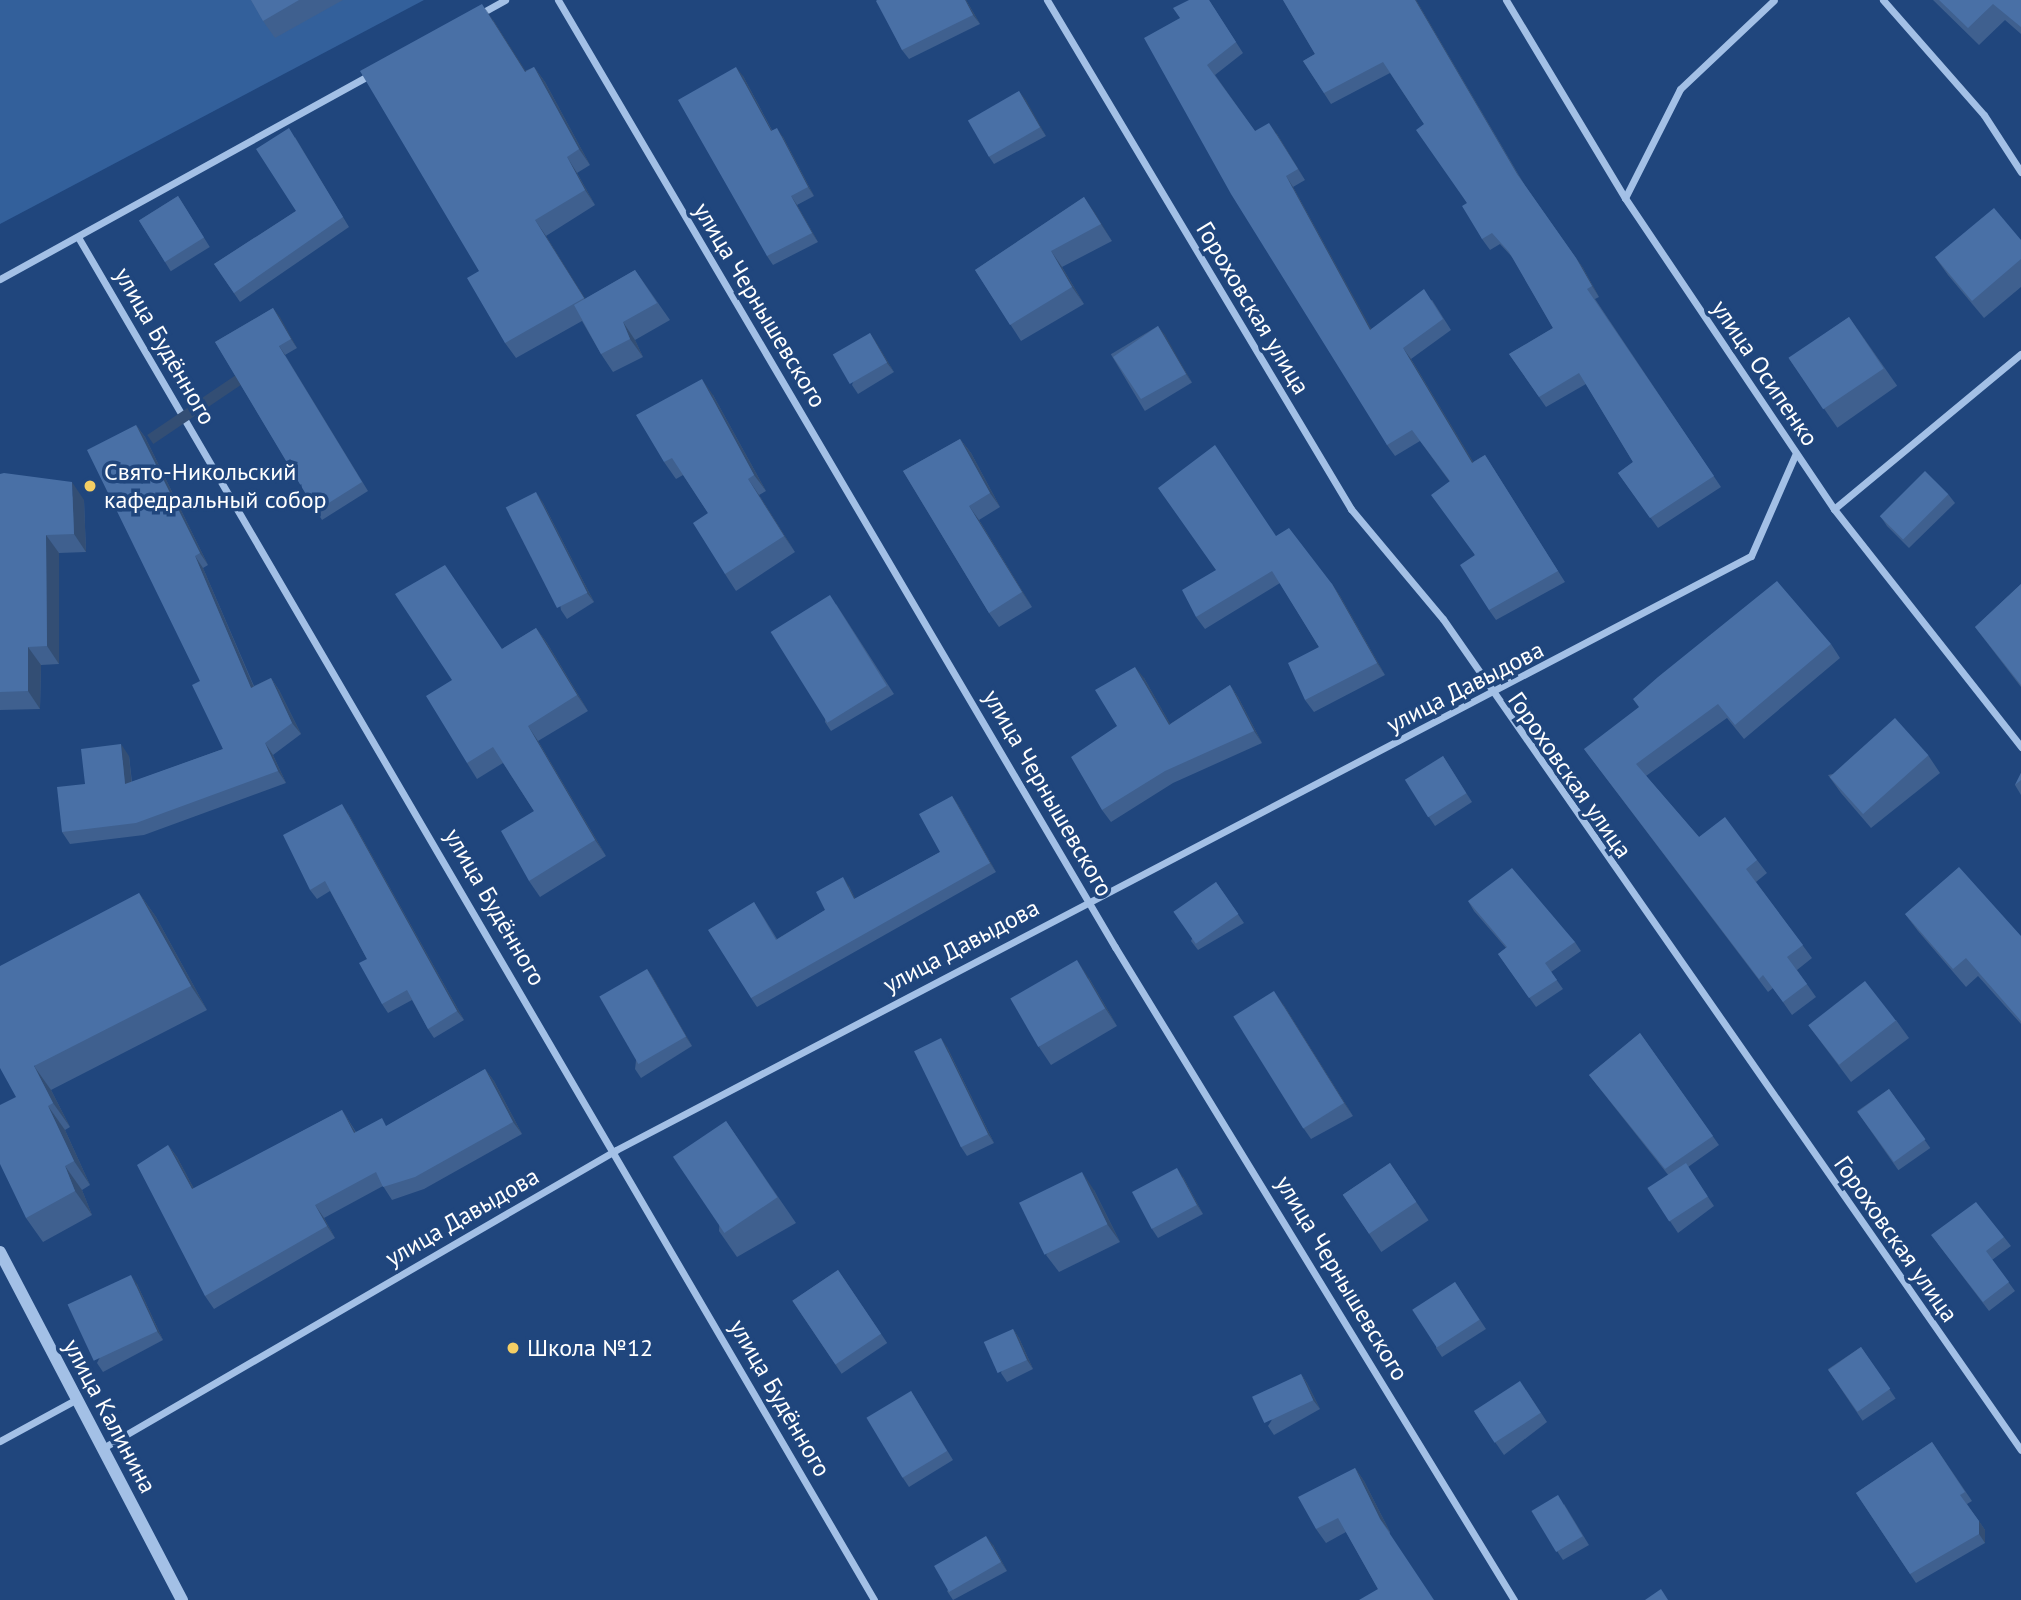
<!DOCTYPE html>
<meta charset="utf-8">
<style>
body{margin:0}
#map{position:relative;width:2021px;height:1600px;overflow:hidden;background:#20467d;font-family:"PT Sans",sans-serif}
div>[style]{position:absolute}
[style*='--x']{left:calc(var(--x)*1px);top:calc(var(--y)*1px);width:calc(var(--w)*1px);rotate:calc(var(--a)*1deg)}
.green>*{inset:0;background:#33609b}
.minor>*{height:7px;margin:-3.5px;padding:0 3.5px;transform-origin:3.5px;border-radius:3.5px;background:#a3c0e6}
.tertiary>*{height:12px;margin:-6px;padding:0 6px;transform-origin:6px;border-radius:6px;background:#a3c0e6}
.wall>*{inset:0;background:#3f608f;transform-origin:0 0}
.shaded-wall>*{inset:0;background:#334e74;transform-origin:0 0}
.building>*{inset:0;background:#4970a6;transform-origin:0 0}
.dots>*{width:19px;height:19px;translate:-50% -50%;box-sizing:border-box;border:4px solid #20467d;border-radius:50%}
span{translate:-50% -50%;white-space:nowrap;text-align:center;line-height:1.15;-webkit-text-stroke:7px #20467d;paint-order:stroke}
.street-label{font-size:24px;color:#fff}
.poi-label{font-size:24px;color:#fff}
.left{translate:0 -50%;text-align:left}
</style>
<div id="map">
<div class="green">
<div style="clip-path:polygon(0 0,424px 0,0 224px)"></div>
</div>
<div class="minor">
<div style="--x:558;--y:0;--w:1099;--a:59.54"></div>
<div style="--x:1115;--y:947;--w:765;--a:58.57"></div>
<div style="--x:1047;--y:0;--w:593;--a:59.15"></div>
<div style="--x:1351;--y:509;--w:143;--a:50.1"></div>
<div style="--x:1443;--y:619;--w:1012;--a:55.18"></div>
<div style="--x:1506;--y:0;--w:231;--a:59"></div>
<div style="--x:1625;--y:198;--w:375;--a:56.1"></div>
<div style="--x:1834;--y:509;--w:303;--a:51.8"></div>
<div style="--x:1883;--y:0;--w:153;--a:48.7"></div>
<div style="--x:1984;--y:115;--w:68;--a:57"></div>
<div style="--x:478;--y:15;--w:31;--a:-29"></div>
<div style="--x:1625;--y:198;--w:122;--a:-63.2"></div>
<div style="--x:1680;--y:89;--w:129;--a:-43.4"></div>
<div style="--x:78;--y:237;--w:1578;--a:59.71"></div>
<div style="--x:0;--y:279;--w:423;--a:-28.9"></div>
<div style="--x:1834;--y:509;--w:243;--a:-39.7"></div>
<div style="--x:0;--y:1441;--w:88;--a:-28.6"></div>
<div style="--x:103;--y:1448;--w:593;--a:-30.15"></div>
<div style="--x:616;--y:1150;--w:1281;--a:-27.63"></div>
<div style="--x:1751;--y:556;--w:112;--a:-66.4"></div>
</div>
<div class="tertiary">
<div style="--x:0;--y:1252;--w:393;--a:62.4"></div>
</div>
<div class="wall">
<div style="clip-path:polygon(251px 0,343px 0,275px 38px,263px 21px)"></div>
<div style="clip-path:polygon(877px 0,966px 0,980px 24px,909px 59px,902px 50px)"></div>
<div style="clip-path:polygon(1209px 0,1243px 53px,1215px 75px,1255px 131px,1277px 134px,1305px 180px,1293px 187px,1371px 329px,1432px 300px,1451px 330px,1411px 359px,1473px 462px,1485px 455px,1565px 582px,1496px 620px,1489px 610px,1475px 556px,1450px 482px,1420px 441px,1395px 456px,1387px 445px,1180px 18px)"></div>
<div style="clip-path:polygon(1283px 0,1416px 0,1524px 184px,1583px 268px,1599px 297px,1595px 299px,1721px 487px,1658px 528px,1618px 473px,1633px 462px,1586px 384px,1546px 407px,1509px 354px,1553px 328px,1513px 258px,1500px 244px,1490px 250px,1482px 239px,1467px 203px,1424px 124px,1390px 73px,1331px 104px,1303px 61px,1315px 54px)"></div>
<div style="clip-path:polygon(1933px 0,2021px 0,2021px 34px,2005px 20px,1979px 45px)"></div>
<div style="clip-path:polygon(493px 20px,525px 71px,534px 67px,545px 82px,590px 165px,577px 173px,595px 205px,546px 236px,585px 299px,635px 270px,670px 320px,635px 340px,643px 357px,613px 372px,601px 354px,582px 321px,516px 358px,505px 343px,479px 271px)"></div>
<div style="clip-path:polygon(743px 76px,772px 130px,783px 137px,814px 196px,797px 205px,818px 242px,773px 265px,767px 256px)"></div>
<div style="clip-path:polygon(1019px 91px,1046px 136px,994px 164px,988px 155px)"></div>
<div style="clip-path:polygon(295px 137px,349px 227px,240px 302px,214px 264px,296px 211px)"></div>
<div style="left:178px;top:196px;width:60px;height:46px;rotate:58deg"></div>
<div style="clip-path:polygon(1084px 197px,1112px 241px,1062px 267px,1084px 304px,1021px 341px,975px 270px)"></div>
<div style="clip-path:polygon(2021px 240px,2021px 287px,1984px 318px,1948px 275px,1935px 257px)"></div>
<div style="clip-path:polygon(273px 308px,297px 348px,285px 355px,368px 491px,322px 520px,215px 342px)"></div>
<div style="left:1849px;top:317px;width:84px;height:73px;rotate:55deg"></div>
<div style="left:1158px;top:326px;width:66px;height:55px;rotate:59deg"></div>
<div style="clip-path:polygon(870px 333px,894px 372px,858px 394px,852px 385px)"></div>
<div style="clip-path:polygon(713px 395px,766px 491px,759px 495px,795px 552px,736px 591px,725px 574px,708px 513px,683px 475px,676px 479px,664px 462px)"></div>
<div style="clip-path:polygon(136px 425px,145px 437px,208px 565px,203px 568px,254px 686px,271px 678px,279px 690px,301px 734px,273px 755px,286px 783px,144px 835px,70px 844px,62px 832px,85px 784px,129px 756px,132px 782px,223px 749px,200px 681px)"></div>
<div style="clip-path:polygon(960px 439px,971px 453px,1000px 507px,979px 520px,1032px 607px,999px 627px,989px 613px,903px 471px)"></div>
<div style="clip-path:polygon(0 474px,84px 500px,86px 552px,59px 553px,59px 664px,41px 665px,40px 709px,0 710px)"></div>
<div style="clip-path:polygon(1948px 494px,1955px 503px,1909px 548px,1887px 526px,1881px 517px)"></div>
<div style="clip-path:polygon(542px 501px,594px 602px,567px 619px,561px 610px)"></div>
<div style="clip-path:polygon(1276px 536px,1332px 584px,1340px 596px,1385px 675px,1314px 712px,1305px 700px,1319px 647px,1280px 583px,1205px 629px,1196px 617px)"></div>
<div style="clip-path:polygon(2021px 584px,2021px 687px,1975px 627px)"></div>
<div style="clip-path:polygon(836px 604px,894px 694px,831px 731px,825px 722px)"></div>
<div style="clip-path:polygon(536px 628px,547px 643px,588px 711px,538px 741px,606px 856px,540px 897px,529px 881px,534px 811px,503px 763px,477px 779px,467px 763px,502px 649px)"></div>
<div style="clip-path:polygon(1831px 644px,1840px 658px,1744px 739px,1727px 718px,1646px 776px,1699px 837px,1757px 860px,1767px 873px,1756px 882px,1812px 958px,1797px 970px,1816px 997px,1792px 1015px,1773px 988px,1768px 992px,1584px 749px)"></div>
<div style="clip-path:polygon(1144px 678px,1170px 724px,1230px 685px,1238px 697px,1262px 743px,1173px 783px,1111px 822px,1102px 810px,1117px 726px)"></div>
<div style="clip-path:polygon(1928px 755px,1940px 773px,1871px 828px,1841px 793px,1828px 775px)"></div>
<div style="clip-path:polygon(1443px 756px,1472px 802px,1435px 826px,1429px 817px)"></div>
<div style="clip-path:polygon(2021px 773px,2021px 795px,2015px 785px)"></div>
<div style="clip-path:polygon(952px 796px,958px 805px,996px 872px,757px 1007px,751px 998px,754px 902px,777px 939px,825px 910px,849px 886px,855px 899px,940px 852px)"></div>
<div style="clip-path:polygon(348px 813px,464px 1020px,434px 1038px,428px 1029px,412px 1000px,388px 1013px,382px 1004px,367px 959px,330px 891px,317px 899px,310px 890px)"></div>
<div style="clip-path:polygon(1216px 882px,1244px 923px,1198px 950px,1191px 941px)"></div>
<div style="clip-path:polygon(139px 893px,156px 917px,207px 1010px,51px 1090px,70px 1127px,65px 1130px,90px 1185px,82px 1190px,92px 1215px,43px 1242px,26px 1218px,16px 1097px)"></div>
<div style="clip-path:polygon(1468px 901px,1575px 942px,1581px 951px,1551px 972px,1563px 989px,1536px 1007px,1498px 954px,1506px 948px,1474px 911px)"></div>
<div style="clip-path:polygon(1905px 914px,2021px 936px,2021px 1024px,1978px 976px,1966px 987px,1918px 931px)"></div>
<div style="clip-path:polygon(647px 969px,653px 978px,692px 1046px,641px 1078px,635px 1069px)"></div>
<div style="clip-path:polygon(1089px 978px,1117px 1026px,1051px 1065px,1039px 1047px)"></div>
<div style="clip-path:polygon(1283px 1004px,1353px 1116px,1311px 1139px,1302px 1126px)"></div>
<div style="clip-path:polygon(1896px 1020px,1909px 1038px,1851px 1082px,1809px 1026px)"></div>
<div style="clip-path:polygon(1640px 1033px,1719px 1145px,1688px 1167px,1714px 1206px,1678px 1233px,1649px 1190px,1669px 1176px,1589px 1075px)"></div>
<div style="clip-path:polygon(947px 1047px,994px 1143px,967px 1156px,961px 1147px)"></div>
<div style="clip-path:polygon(485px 1069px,494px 1081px,522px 1134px,424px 1189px,392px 1200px,383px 1186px,324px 1218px,335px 1238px,214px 1309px,205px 1296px,168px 1145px,177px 1157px,194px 1189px,342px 1110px,356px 1132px,387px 1126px)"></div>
<div style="left:1889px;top:1089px;width:72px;height:39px;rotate:55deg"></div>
<div style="clip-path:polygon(726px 1121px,796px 1223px,737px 1257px,719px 1231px)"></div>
<div style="left:1390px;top:1163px;width:69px;height:57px;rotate:56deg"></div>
<div style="clip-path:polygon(1183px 1177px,1203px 1214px,1158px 1238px,1152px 1229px)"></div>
<div style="clip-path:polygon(1094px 1190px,1120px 1242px,1059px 1272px,1046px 1255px)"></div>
<div style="clip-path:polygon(2004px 1237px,2011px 1246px,1992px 1260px,2015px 1291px,1989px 1311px,1938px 1244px)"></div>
<div style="left:838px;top:1270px;width:88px;height:55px;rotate:56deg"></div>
<div style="clip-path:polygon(1455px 1282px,1486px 1329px,1442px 1357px,1436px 1348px)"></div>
<div style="clip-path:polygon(137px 1284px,163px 1340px,103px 1372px,97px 1363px)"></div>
<div style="clip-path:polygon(1013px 1329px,1019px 1338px,1033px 1369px,1007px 1382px,1001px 1373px)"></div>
<div style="left:1861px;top:1347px;width:62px;height:40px;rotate:56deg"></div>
<div style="clip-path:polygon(1301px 1374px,1307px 1383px,1320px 1409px,1274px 1435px,1268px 1426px)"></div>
<div style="clip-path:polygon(1526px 1390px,1547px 1422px,1504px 1455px,1475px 1413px)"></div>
<div style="clip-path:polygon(911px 1391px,953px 1460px,909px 1487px,903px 1478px)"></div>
<div style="clip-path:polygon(1932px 1442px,1972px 1501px,1967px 1504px,1985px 1530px,1985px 1543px,1916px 1583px,1856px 1493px)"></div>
<div style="clip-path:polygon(1355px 1468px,1364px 1481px,1390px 1532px,1378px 1589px,1346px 1532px,1326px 1543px,1316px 1529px)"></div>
<div style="clip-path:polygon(1564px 1504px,1589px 1545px,1563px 1560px,1557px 1551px)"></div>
<div style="clip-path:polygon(993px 1545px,1007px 1571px,953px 1600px,947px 1591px)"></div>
</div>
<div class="shaded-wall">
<div style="clip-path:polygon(965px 0,966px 0,980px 24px,973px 15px)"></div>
<div style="clip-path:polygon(1415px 0,1416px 0,1524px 185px,1517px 174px)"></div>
<div style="clip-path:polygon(482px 4px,493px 20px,536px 87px,525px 72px)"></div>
<div style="clip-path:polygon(534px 67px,545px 82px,590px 165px,579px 149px)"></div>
<div style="clip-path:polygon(736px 67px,743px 76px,777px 140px,771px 131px)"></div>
<div style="clip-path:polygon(1019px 91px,1026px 100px,1046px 136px,1040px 127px)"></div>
<div style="clip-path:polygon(1269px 123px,1277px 134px,1305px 180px,1298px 169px)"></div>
<div style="clip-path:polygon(777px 128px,783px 137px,814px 196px,808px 187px)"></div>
<div style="clip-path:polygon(567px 157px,577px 173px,595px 205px,585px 190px)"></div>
<div style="clip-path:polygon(1286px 176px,1293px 187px,1378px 341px,1370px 330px)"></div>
<div style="clip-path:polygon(791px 196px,797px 205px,818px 242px,812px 233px)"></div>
<div style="clip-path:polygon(1084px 197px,1095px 213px,1112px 241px,1101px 224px)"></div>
<div style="clip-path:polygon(535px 220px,546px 236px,595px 314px,584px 298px)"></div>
<div style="clip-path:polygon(1051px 251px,1062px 267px,1084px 304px,1072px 287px)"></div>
<div style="clip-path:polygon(1576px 258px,1583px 268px,1599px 297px,1592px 286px)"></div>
<div style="clip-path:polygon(273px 308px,280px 317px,297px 348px,291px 339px)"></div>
<div style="clip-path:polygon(623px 322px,635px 340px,643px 357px,630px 339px)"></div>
<div style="clip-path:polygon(1158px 326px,1165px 335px,1192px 383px,1186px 374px)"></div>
<div style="clip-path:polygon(870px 333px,876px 342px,894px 372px,887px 363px)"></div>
<div style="left:279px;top:346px;width:11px;height:159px;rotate:56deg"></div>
<div style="clip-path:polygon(1403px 348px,1411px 359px,1480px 473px,1472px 463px)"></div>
<div style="clip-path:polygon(702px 379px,713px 395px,766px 491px,754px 475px)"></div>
<div style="clip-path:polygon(136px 425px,145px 437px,208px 565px,200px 553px)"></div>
<div style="clip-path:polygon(960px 439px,971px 453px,1000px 507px,990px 493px)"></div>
<div style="clip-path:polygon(748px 479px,759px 495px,795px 552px,784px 536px)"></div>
<div style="clip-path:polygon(72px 482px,84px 500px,86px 552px,74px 534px)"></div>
<div style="clip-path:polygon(536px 492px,542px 501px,594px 602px,587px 593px)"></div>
<div style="clip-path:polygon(969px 506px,979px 520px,1032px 607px,1022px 592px)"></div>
<div style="clip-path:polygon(46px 535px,59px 553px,59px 664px,47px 646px)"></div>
<div style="clip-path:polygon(195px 556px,203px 568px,259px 699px,251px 688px)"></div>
<div style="clip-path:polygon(1332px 584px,1340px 596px,1385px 675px,1377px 663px)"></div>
<div style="clip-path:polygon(536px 628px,547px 643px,588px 711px,577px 695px)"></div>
<div style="clip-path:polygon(28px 647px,41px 665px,40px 709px,28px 691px)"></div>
<div style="clip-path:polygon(1135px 667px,1144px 678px,1177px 736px,1169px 725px)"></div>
<div style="clip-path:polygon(271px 678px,279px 690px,301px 734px,292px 723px)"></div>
<div style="clip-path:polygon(1230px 685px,1238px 697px,1262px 743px,1254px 731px)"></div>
<div style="clip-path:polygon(528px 726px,538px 741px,606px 856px,595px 840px)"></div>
<div style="clip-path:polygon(265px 743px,273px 755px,286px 783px,278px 771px)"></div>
<div style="clip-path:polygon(121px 744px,129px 756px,133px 796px,125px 784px)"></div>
<div style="clip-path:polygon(952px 796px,958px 805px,996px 872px,990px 863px)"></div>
<div style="clip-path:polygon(342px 804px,348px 813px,464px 1020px,457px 1011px)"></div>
<div style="clip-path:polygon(843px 877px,849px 886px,860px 908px,854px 899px)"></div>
<div style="clip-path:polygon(139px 893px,156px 917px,207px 1010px,191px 986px)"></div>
<div style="clip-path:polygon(1077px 960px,1089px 978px,1117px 1026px,1105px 1008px)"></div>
<div style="clip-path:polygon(647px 969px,653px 978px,692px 1046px,686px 1037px)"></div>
<div style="clip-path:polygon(1274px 991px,1283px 1004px,1353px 1116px,1344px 1103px)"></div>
<div style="clip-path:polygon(941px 1038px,947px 1047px,994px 1143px,988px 1134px)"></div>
<div style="clip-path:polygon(34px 1066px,51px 1090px,70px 1127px,53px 1103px)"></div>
<div style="clip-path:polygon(485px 1069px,494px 1081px,522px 1134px,513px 1122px)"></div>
<div style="clip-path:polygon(48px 1106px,65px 1130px,90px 1185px,74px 1161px)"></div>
<div style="clip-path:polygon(342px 1110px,350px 1123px,363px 1145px,354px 1133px)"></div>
<div style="clip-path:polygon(168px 1145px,177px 1157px,201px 1202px,192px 1189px)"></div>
<div style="clip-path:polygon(65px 1166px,82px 1190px,92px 1215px,75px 1191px)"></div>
<div style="clip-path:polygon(1177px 1168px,1183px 1177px,1203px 1214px,1197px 1205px)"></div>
<div style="clip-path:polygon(1082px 1172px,1094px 1190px,1120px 1242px,1107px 1224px)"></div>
<div style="clip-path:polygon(315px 1205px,324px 1218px,335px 1238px,327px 1226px)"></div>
<div style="clip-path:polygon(131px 1275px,137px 1284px,163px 1340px,157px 1331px)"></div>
<div style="clip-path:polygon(1013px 1329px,1019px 1338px,1033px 1369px,1027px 1360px)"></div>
<div style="clip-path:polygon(1301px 1374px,1307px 1383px,1320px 1409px,1313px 1400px)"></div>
<div style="clip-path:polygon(1355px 1468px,1364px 1481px,1390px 1532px,1380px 1519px)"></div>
<div style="clip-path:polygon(1979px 1521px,1985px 1530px,1985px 1543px,1979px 1534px)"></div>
<div style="clip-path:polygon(986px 1536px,993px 1545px,1007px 1571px,1001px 1562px)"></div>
</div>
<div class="building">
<div style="clip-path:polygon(251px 0,299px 0,263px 21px)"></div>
<div style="clip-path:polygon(877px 0,965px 0,973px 15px,902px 50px,876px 1px)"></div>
<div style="clip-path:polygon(1189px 0,1209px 0,1236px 42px,1207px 65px,1255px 131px,1269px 123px,1298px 169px,1286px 176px,1370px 330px,1424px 289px,1443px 319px,1403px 348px,1472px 463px,1485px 455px,1558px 571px,1489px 610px,1460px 565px,1475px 555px,1431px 495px,1450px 481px,1412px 430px,1387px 445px,1231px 194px,1144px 38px,1180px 18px,1173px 8px)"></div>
<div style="clip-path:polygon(1283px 0,1415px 0,1517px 174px,1576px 258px,1592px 286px,1587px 289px,1714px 476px,1650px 518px,1618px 473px,1633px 462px,1579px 373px,1539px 397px,1509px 354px,1553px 328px,1509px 252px,1492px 233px,1482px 239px,1462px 206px,1467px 203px,1416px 130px,1424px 124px,1383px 62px,1324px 93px,1303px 61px,1315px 54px)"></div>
<div style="clip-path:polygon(1939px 0,2021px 0,2021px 27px,1993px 4px,1968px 28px)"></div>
<div style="clip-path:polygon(482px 4px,525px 72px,534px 67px,579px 149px,567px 157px,585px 190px,535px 220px,584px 298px,505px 343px,467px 278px,479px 271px,360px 71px)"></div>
<div style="clip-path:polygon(736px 67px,771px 131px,777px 128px,808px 187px,791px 196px,812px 233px,767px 256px,678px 100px)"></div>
<div style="left:1019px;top:91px;width:42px;height:59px;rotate:60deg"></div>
<div style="clip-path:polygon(289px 128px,343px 217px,234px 293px,214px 264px,296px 211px,256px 149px)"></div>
<div style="left:178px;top:196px;width:49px;height:46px;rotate:58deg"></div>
<div style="clip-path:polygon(1084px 197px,1101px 224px,1051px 251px,1072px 287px,1010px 325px,975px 270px)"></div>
<div style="clip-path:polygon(1994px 208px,2021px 240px,2021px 259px,1972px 301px,1935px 257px)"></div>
<div style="clip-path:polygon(635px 270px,657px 303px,623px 322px,630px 339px,601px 354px,574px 305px)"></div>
<div style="clip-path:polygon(273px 308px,291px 339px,279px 346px,362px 482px,316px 511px,215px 342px)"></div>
<div style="left:1849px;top:317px;width:62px;height:73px;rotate:56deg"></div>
<div style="clip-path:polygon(1158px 326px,1186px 374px,1141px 399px,1113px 357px)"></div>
<div style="left:870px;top:333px;width:34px;height:43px;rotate:60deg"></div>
<div style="clip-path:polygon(702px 379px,754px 475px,748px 479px,784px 536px,725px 574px,693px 523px,708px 513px,672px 458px,664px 462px,636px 415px)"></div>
<div style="clip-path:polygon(136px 425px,200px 553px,195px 556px,251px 688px,271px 678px,292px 723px,265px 743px,278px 771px,136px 823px,62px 832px,57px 787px,85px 784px,81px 749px,121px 744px,125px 784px,223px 749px,192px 685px,200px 681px,87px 450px)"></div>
<div style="clip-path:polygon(960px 439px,990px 493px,969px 506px,1022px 592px,989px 613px,903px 471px)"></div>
<div style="clip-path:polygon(1215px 445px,1276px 536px,1289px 528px,1332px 584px,1377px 663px,1305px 700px,1288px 663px,1319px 647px,1272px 571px,1196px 617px,1182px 590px,1216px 570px,1158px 488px)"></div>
<div style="left:1925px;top:471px;width:33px;height:64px;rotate:45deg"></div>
<div style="clip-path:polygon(4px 473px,72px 482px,74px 534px,46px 535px,47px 646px,28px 647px,28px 691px,0 692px,0 474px)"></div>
<div style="left:536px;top:492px;width:113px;height:34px;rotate:63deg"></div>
<div style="clip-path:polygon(445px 565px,502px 649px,536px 628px,577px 695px,528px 726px,595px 840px,529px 881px,501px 831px,534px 811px,493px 747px,467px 763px,426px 696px,452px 680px,395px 594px)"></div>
<div style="clip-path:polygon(1777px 581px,1831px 644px,1735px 725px,1718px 704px,1636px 764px,1699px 837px,1725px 817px,1757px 860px,1746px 869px,1803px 945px,1787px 957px,1807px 984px,1783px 1002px,1763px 975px,1759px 979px,1584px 749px,1639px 707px,1633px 699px,1658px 677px)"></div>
<div style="clip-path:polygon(2021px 584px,2021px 685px,1975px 627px)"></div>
<div style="left:830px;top:595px;width:107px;height:70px;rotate:58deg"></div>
<div style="clip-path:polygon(1135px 667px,1169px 725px,1230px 685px,1254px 731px,1165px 771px,1102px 810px,1071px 757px,1117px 726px,1095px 690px)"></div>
<div style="left:1895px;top:718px;width:50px;height:88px;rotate:48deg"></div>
<div style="left:1443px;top:756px;width:44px;height:45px;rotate:58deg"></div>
<div style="clip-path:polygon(2021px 773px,2021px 780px,2015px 785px)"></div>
<div style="clip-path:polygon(952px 796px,990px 863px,751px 998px,708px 930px,754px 902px,776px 940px,825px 910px,816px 892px,843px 877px,854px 899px,940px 852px,919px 814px)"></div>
<div style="clip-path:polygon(342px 804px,457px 1011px,428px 1029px,407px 990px,382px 1004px,359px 963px,367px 959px,325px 881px,310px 890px,283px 835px)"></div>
<div style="clip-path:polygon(1959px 867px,2021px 936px,2021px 1021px,1966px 958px,1953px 969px,1905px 914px)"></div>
<div style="clip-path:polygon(1512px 868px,1575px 942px,1545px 963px,1557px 980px,1529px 998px,1498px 954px,1507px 947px,1468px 901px)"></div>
<div style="left:1216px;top:882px;width:39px;height:52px;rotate:55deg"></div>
<div style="clip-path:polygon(139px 893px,191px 986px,34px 1066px,53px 1103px,48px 1106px,74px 1161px,65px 1166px,75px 1191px,26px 1218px,0 1164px,0 1105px,16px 1097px,0 1068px,0 966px)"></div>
<div style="left:1077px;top:960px;width:56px;height:77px;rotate:60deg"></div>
<div style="left:647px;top:969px;width:78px;height:55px;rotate:60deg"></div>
<div style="left:1865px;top:981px;width:50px;height:72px;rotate:52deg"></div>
<div style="left:1274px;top:991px;width:132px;height:48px;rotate:58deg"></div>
<div style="clip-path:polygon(1640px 1033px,1713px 1136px,1665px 1169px,1589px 1075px)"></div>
<div style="left:941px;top:1038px;width:107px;height:30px;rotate:64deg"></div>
<div style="clip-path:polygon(485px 1069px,513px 1122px,415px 1177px,383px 1187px,376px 1172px,315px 1205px,327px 1226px,205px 1296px,137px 1165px,168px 1145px,192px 1189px,342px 1110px,354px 1133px,382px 1118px,386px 1126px)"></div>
<div style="left:1889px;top:1089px;width:62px;height:39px;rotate:54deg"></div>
<div style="left:726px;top:1121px;width:92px;height:64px;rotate:56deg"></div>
<div style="left:1390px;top:1163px;width:47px;height:57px;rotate:56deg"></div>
<div style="left:1686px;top:1163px;width:40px;height:46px;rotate:57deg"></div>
<div style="left:1177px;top:1168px;width:42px;height:51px;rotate:62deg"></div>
<div style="left:1082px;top:1172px;width:58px;height:70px;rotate:64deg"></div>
<div style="clip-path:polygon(1976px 1202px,2004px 1237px,1986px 1251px,2009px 1282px,1983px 1302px,1931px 1235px)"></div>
<div style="left:838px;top:1270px;width:77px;height:55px;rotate:56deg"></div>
<div style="left:131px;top:1275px;width:62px;height:70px;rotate:65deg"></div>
<div style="left:1455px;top:1282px;width:45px;height:51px;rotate:57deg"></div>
<div style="left:1013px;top:1329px;width:34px;height:32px;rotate:66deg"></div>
<div style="left:1861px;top:1347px;width:51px;height:40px;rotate:55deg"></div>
<div style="left:1301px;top:1374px;width:29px;height:54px;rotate:65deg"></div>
<div style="left:1520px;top:1381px;width:38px;height:55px;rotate:57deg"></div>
<div style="left:911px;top:1391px;width:70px;height:52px;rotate:59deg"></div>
<div style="clip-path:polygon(1932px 1442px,1965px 1492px,1960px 1495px,1979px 1521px,1979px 1534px,1910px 1574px,1856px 1493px)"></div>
<div style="clip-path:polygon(1355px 1468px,1380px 1519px,1434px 1600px,1359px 1600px,1378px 1589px,1338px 1518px,1316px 1529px,1298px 1497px)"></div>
<div style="left:1558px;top:1495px;width:48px;height:31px;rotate:59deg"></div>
<div style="left:986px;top:1536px;width:30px;height:60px;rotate:60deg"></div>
<div style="clip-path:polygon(1661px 1589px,1668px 1600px,1645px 1600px)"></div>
</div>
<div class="dots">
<div style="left:90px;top:486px;background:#f4ce64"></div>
<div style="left:513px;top:1348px;background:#f4ce64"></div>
</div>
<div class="street-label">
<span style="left:760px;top:305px;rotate:59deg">улица Чернышевского</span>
<span style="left:1253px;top:308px;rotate:59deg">Гороховская улица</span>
<span style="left:165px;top:346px;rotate:60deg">улица Будённого</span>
<span style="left:1765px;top:373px;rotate:56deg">улица Осипенко</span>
<span style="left:1465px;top:687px;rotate:-27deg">улица Давыдова</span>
<span style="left:1570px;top:775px;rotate:55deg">Гороховская улица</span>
<span style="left:1048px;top:793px;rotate:60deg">улица Чернышевского</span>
<span style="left:495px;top:907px;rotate:60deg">улица Будённого</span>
<span style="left:961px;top:946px;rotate:-28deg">улица Давыдова</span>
<span style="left:462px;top:1217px;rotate:-30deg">улица Давыдова</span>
<span style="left:1896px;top:1239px;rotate:55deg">Гороховская улица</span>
<span style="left:1342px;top:1278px;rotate:59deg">улица Чернышевского</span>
<span style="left:780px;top:1398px;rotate:60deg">улица Будённого</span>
<span style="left:110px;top:1416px;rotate:62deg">улица Калинина</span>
</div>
<div class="poi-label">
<span class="left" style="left:104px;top:486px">Свято-Никольский<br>кафедральный собор</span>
<span class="left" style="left:527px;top:1348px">Школа №12</span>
</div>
</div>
